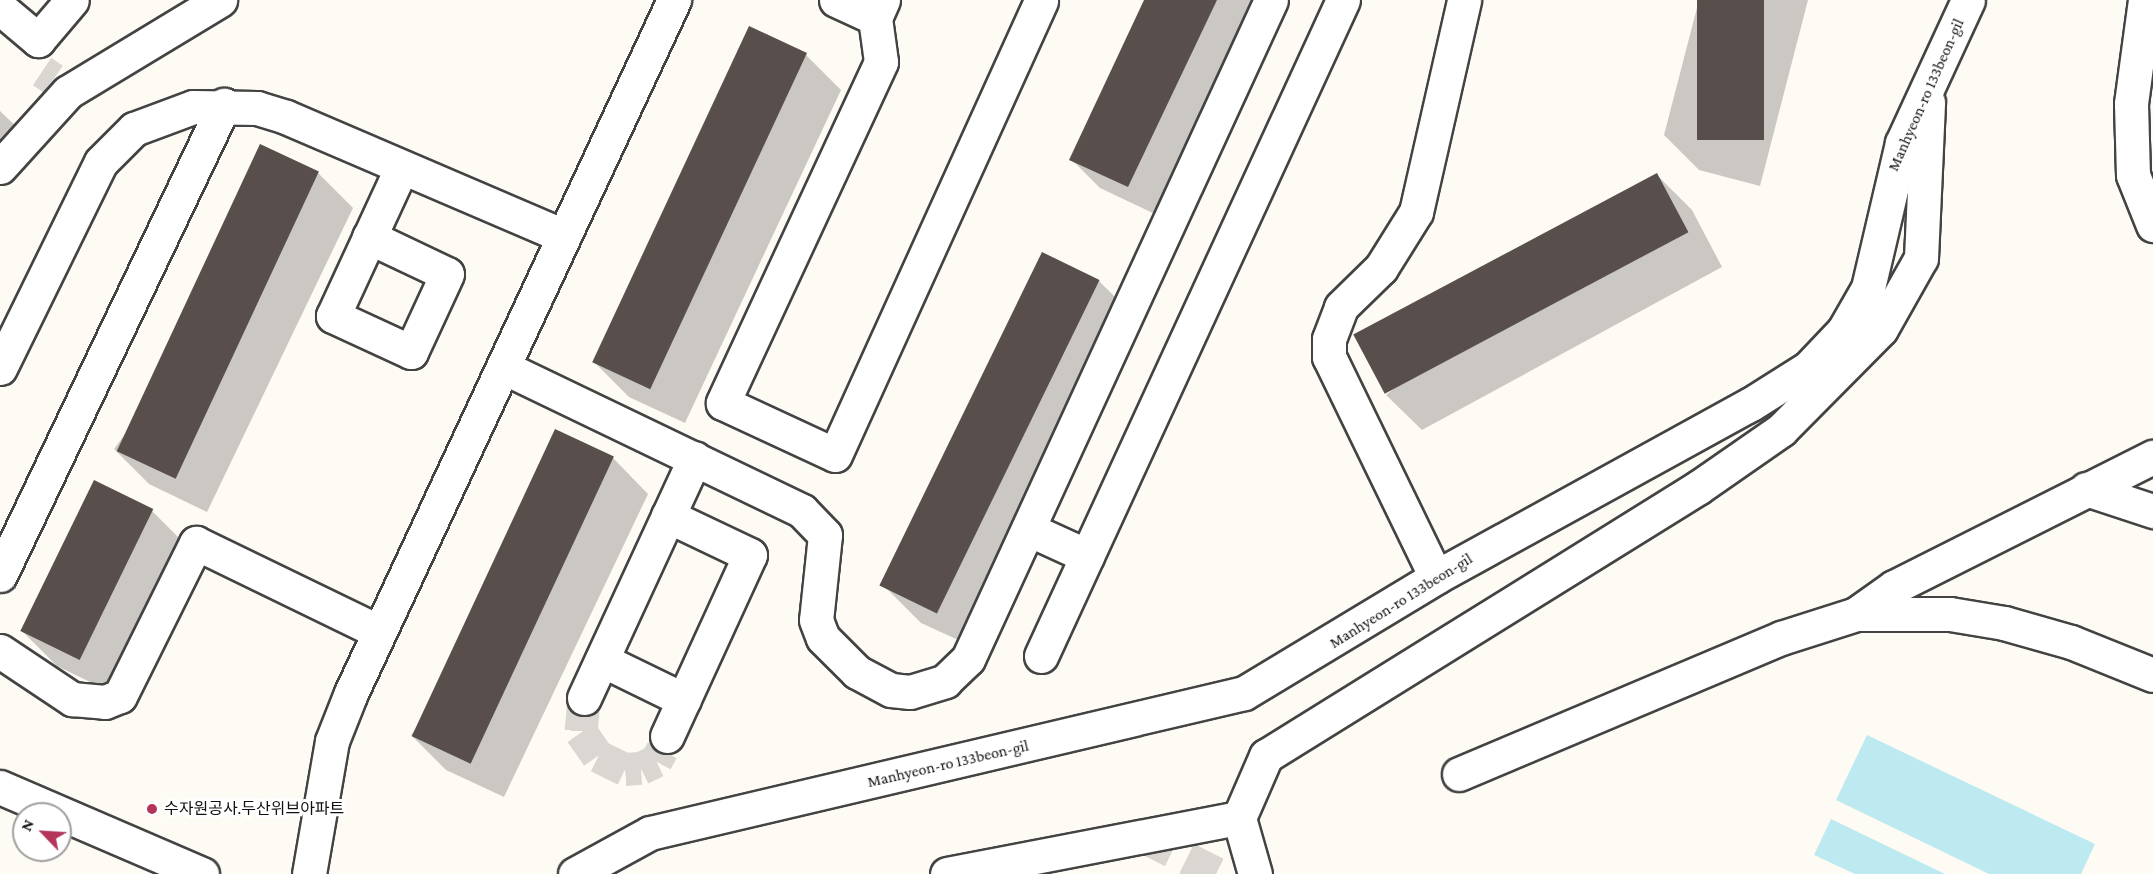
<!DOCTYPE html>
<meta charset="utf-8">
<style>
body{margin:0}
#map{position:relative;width:2153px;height:874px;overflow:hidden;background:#fefaf4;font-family:"Crimson Pro","Noto Sans KR",serif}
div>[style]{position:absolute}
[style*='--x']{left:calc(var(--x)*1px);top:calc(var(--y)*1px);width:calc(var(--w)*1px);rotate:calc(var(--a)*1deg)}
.water>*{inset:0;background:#bdeaf1}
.shadow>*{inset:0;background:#0003}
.building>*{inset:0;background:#584f4d;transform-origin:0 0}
.minor-tunnel>*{height:33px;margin-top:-16.5px;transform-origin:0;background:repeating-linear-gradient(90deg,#dad7d2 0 33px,transparent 0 49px)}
.roads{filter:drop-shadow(2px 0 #434343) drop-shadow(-2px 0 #434343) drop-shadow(0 2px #434343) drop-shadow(0 -2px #434343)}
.minor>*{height:33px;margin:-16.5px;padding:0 16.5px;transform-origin:16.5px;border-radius:16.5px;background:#fff}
.dots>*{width:16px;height:16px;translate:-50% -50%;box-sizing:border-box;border:3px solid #fff;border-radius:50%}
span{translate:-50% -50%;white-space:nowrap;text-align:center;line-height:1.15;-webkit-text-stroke:6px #fff;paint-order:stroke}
.street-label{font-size:16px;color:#101010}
.poi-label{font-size:16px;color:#101010}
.left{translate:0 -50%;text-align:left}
.north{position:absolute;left:12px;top:802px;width:60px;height:60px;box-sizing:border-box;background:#fff;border:2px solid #9f9f9f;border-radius:50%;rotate:295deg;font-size:16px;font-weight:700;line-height:24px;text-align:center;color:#101010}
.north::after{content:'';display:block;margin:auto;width:21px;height:27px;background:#b4345a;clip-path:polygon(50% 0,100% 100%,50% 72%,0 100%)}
</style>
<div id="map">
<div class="water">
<div style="clip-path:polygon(1867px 735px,2095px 844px,2081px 874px,1989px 874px,1836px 800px)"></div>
<div style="clip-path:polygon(1831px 819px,1945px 874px,1855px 874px,1814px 855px)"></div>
</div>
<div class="shadow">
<div style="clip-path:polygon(1147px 0,1260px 0,1157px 215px,1100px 188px,1071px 159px)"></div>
<div style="clip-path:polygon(1699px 0,1808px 0,1760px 186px,1699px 170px,1664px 135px)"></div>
<div style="clip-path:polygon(806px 55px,841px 90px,685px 423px,629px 397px,594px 362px)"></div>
<div style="clip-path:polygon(0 111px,24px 134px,0 164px)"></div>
<div style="clip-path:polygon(318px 173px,353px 208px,207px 512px,149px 484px,114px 449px)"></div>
<div style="clip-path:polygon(1656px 174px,1692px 210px,1722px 267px,1422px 430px,1386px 395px)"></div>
<div style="clip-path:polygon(1099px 281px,1134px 316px,978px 649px,921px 623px,886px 588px)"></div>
<div style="clip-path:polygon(613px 458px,648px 494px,504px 797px,446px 770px,411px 735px)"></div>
<div style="clip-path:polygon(152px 511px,187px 546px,115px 694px,57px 666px,22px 631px)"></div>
</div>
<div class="building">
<div style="clip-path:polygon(1144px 0,1217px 0,1128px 187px,1069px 160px)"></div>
<div style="left:1697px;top:0;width:67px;height:140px"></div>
<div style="left:749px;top:26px;width:64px;height:371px;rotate:25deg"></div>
<div style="left:260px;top:144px;width:65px;height:339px;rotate:25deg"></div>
<div style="left:1657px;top:173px;width:67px;height:344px;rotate:62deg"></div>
<div style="left:1042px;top:252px;width:64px;height:371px;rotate:26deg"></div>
<div style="left:555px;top:429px;width:65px;height:339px;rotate:25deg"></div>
<div style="left:94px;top:480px;width:66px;height:168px;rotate:26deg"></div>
</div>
<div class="minor-tunnel">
<div style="--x:42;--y:71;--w:14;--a:34"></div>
<div style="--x:584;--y:698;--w:34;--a:95"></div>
<div style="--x:581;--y:732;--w:29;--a:55"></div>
<div style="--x:598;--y:756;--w:30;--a:26"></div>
<div style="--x:625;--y:769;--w:16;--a:-4"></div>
<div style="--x:641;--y:768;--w:17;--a:-25"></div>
<div style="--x:656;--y:761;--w:13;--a:-61"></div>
<div style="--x:1143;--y:836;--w:84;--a:26.9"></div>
</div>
<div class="roads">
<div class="minor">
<div style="--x:836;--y:0;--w:43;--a:24.8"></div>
<div style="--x:883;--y:0;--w:20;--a:114"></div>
<div style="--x:875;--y:18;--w:44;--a:82.2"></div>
<div style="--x:881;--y:62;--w:376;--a:114.9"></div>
<div style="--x:723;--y:403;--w:123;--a:24.9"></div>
<div style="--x:835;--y:455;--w:499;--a:-65.6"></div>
<div style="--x:2145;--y:0;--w:105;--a:97.7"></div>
<div style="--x:2131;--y:104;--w:71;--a:88.4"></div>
<div style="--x:2133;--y:175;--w:54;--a:68.2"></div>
<div style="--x:0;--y:8;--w:50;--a:40.1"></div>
<div style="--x:38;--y:40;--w:52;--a:-49.6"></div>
<div style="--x:0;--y:167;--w:101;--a:-47.8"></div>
<div style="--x:68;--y:92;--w:178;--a:-31.2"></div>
<div style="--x:369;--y:237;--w:86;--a:25.4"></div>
<div style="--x:447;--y:274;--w:86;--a:114.8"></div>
<div style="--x:411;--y:352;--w:86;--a:-155.2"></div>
<div style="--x:333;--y:316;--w:164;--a:-65.2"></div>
<div style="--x:503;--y:367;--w:332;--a:25.7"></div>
<div style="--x:802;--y:511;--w:33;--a:46"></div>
<div style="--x:825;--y:535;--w:85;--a:96"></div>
<div style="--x:816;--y:620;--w:19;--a:69"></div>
<div style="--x:823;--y:638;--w:48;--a:45"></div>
<div style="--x:857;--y:672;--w:38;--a:28"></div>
<div style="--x:891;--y:690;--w:19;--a:6"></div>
<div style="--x:910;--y:692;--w:37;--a:-17"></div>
<div style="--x:945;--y:681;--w:32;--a:-44"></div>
<div style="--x:968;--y:659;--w:725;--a:-65.31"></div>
<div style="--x:0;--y:368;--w:229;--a:-63.9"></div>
<div style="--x:101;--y:162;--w:47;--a:-45"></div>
<div style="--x:134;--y:129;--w:63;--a:-20.4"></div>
<div style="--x:193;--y:107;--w:64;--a:0.9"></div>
<div style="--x:257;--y:108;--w:30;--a:17"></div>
<div style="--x:286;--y:117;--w:302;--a:23.2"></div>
<div style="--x:2086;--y:489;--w:71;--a:18.2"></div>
<div style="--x:1028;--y:529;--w:65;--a:24.6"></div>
<div style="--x:0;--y:575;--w:521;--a:-64.52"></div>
<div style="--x:1436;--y:577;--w:245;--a:-115.9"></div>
<div style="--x:1329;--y:357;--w:18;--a:-90"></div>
<div style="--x:1329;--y:339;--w:34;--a:-69"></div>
<div style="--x:1341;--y:307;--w:56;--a:-44.3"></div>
<div style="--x:1381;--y:268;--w:66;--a:-58"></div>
<div style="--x:1416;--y:212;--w:217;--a:-77.2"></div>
<div style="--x:1856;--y:614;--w:94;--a:0"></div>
<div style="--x:1950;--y:614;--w:55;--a:9.5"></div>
<div style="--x:2004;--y:623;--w:70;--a:15.8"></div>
<div style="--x:2071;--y:642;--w:88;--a:21.9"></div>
<div style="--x:0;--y:651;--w:87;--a:33.7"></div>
<div style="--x:72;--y:699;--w:33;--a:5"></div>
<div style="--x:105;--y:702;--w:16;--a:-22"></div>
<div style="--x:120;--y:696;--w:171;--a:-63.6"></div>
<div style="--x:196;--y:543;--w:203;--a:25.9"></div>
<div style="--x:1041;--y:656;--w:722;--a:-65.28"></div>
<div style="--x:602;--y:660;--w:91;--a:26"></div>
<div style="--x:584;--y:698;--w:264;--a:-65.2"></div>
<div style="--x:667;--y:736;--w:199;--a:-65.4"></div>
<div style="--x:750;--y:555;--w:91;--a:-154.6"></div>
<div style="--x:1459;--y:774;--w:350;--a:-22.9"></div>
<div style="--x:1781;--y:638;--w:79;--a:-17.7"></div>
<div style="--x:1856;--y:614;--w:47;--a:-35.4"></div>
<div style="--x:1894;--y:587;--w:290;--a:-26.7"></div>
<div style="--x:0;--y:787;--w:220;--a:23.3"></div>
<div style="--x:309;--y:874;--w:135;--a:-80.2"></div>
<div style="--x:332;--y:741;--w:52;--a:-68.4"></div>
<div style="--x:351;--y:693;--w:765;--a:-65.01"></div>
<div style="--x:575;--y:874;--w:85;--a:-28.7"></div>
<div style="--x:650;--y:833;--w:610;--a:-13.26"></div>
<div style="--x:1244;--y:693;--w:224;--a:-31.1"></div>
<div style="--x:1436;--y:577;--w:359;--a:-28.8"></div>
<div style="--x:1751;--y:404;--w:67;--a:-32.3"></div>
<div style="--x:1808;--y:368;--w:52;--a:-46.5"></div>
<div style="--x:1844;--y:330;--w:48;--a:-60.3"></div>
<div style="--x:1868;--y:288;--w:149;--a:-76.8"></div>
<div style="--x:1902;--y:143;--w:157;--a:-65.2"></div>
<div style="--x:947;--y:874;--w:297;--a:-10.9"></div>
<div style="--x:1255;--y:874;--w:58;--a:-105.9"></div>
<div style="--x:1239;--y:818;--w:68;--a:-66.5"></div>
<div style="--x:1266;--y:756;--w:510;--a:-31.85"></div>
<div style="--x:1699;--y:487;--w:100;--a:-34.8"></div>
<div style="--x:1781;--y:430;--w:142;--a:-45.3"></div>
<div style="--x:1881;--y:329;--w:81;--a:-60.6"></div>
<div style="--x:1921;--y:258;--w:156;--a:-87.4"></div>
</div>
</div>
<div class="dots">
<div style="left:152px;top:809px;background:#b4345a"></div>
</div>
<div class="street-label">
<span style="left:1926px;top:95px;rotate:-66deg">Manhyeon-ro 133beon-gil</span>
<span style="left:1401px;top:601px;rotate:-32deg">Manhyeon-ro 133beon-gil</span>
<span style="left:948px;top:764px;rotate:-13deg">Manhyeon-ro 133beon-gil</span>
</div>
<div class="poi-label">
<span class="left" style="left:164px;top:809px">수자원공사.두산위브아파트</span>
</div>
<div class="north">N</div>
</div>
